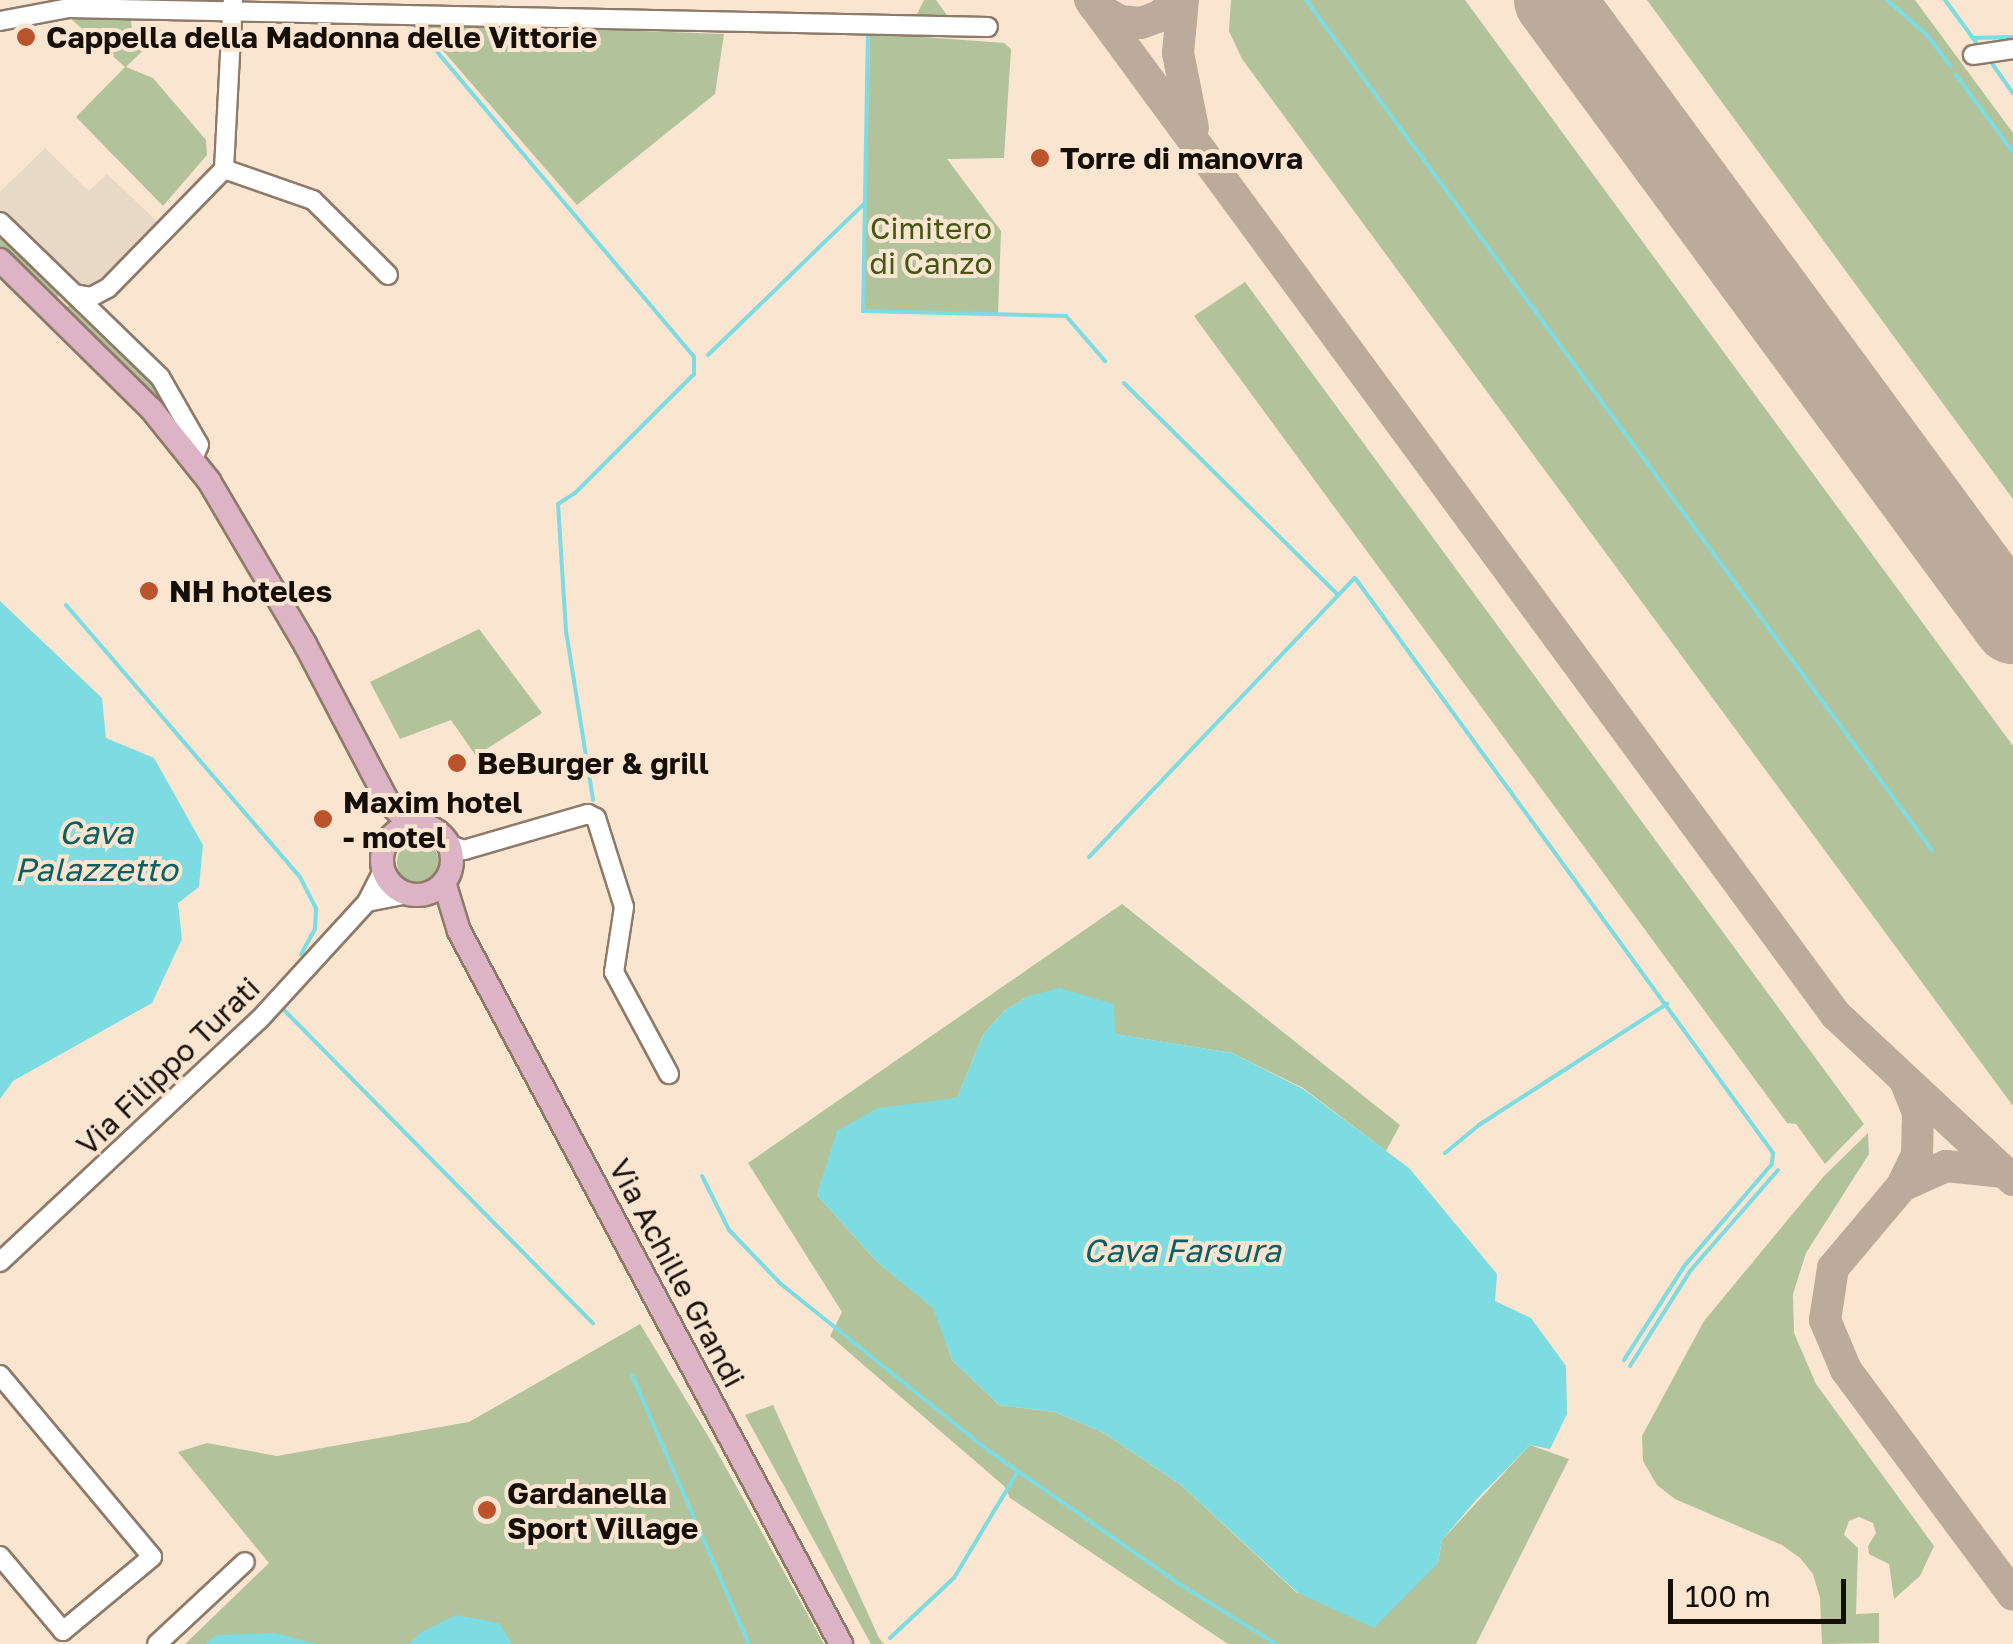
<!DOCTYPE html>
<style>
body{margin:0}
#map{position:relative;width:2013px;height:1644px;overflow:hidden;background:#fae5d1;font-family:"Golos Text",sans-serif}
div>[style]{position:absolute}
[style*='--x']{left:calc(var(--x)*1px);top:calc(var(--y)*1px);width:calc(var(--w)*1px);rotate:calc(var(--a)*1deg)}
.commercial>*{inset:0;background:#e8d9c6}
.green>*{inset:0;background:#b2c29b}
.round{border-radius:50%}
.water>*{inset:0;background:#7cdce1}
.stream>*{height:4px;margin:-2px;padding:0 2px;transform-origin:2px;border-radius:2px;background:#7cdce1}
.taxiway>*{height:32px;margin:-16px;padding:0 16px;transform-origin:16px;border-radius:16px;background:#bcaa9a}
.runway>*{height:80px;margin:-40px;padding:0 40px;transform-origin:40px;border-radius:40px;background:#bcaa9a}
.roads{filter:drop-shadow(2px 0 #8e7a69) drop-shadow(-2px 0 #8e7a69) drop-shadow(0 2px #8e7a69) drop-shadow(0 -2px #8e7a69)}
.minor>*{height:18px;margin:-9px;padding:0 9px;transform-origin:9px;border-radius:9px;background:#fff}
.major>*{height:22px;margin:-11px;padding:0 11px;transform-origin:11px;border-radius:11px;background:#ddb3c6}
.major>.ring{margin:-11px;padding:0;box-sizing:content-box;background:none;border:22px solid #ddb3c6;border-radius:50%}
.dots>*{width:28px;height:28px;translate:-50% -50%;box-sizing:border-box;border:5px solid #fae5d1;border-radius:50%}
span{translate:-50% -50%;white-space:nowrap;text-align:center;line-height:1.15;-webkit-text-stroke:8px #fae5d1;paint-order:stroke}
.poi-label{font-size:30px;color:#160f08;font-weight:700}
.left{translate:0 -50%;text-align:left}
.park-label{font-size:30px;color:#435812}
.street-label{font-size:30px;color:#160f08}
.water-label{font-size:32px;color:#0b6064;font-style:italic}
.scale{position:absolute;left:1668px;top:1579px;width:178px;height:45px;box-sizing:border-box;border:5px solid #160f08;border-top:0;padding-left:12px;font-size:30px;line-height:35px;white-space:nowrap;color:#160f08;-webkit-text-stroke:8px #fae5d1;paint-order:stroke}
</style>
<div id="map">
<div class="commercial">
<div style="clip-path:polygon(45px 148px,89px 191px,107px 174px,163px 227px,70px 325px,0 218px,0 192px)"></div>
</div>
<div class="green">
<div style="clip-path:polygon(924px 0,936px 0,949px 18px,915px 18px)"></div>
<div style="clip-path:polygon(1231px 0,1465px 0,2013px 746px,2013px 1106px,1242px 59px,1229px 31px)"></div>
<div style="clip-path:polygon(1647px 0,1915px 0,2013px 133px,2013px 499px)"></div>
<div style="clip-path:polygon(71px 19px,131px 20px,132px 29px,164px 30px,126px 67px,153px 78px,206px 140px,207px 155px,163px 206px,76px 117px,125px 67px)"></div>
<div style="clip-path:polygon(419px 23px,724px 34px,715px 94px,577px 205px)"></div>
<div style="clip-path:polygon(870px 33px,1004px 43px,1011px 49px,1004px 158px,947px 159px,1001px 231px,998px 314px,864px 311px)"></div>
<div style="clip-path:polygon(0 231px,61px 292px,56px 299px,52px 300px,0 252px)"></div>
<div style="clip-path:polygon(1245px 282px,1864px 1124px,1825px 1164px,1796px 1124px,1787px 1123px,1194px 316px)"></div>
<div style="clip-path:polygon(72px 302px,158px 388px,185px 440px,64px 310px)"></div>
<div style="clip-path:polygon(479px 629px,542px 713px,476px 756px,451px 720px,400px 739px,370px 682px)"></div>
<div class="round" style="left:397px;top:841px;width:42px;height:42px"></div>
<div style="clip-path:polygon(1122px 904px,1400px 1125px,1386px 1151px,1303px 1088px,1232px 1053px,1114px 1034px,1029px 996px,1004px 1011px,983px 1035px,957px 1098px,919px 1104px,838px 1131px,817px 1195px,878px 1263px,934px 1308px,952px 1360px,999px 1405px,1055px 1412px,1104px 1433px,1181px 1485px,1297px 1593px,1438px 1563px,1442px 1540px,1530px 1445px,1569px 1459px,1476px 1644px,1228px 1644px,1010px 1498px,1004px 1486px,830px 1336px,842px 1312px,748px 1163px)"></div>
<div style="clip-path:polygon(1868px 1133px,1869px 1154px,1806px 1253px,1793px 1294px,1794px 1333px,1816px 1384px,1934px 1546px,1920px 1576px,1894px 1599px,1889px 1564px,1869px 1554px,1868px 1546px,1876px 1533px,1873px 1523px,1859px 1517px,1849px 1521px,1844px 1535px,1858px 1548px,1856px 1614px,1879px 1613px,1879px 1643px,1822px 1644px,1820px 1598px,1813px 1574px,1800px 1558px,1782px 1545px,1675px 1499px,1657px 1485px,1643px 1461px,1642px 1436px,1704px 1321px,1824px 1176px)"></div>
<div style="clip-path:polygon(640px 1324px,711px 1441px,824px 1644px,185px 1644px,269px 1563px,178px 1452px,207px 1443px,277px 1456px,469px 1422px)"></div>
<div style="clip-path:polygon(773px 1405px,879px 1638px,884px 1644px,871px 1644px,745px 1415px)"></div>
</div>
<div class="water">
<div style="clip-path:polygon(0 601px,102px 698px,106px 738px,154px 758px,203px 845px,199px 887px,178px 903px,182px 939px,152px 1003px,13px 1081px,0 1099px)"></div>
<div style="clip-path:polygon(1059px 988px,1114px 1004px,1115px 1034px,1232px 1053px,1303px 1089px,1409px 1168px,1497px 1274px,1495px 1301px,1531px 1318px,1566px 1366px,1567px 1414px,1550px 1449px,1530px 1445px,1476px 1500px,1442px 1540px,1438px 1563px,1374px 1628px,1298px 1593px,1181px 1485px,1104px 1433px,1055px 1412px,999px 1405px,952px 1360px,933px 1308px,878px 1263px,817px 1195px,837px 1131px,878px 1108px,957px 1098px,983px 1035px,1004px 1011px,1029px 996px)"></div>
<div style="clip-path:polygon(456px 1615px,499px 1623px,512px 1644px,409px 1644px,420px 1633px)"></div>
<div style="clip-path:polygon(275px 1633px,317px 1644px,206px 1644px,216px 1635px)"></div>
</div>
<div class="stream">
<div style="--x:1306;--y:0;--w:1056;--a:53.63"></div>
<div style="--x:1887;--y:0;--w:53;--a:41.2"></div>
<div style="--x:1927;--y:35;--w:39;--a:53"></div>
<div style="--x:1945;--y:0;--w:52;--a:53.6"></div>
<div style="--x:412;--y:22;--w:438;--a:49.9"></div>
<div style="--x:694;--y:357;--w:17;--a:90"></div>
<div style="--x:694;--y:374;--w:168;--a:135"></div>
<div style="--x:575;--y:493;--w:20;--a:147"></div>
<div style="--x:558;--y:504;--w:127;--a:86.4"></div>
<div style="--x:566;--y:631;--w:171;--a:80.9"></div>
<div style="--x:868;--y:29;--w:282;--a:91"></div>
<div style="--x:863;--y:311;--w:203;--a:1.4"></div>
<div style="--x:1066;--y:316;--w:60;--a:49.1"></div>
<div style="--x:1973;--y:38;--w:40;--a:-1.4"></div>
<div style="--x:1991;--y:62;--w:38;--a:55"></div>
<div style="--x:1956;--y:75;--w:96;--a:53.5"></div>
<div style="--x:708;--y:355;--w:219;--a:-44.1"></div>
<div style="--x:1124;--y:383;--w:301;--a:44.7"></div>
<div style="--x:66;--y:605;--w:359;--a:49.3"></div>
<div style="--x:300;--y:877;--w:36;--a:63"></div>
<div style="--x:316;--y:909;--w:20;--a:93"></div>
<div style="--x:315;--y:929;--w:29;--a:119"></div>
<div style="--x:1089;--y:857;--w:385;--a:-46.4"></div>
<div style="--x:1355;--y:578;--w:711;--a:53.98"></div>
<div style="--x:1773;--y:1153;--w:11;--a:95"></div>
<div style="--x:1772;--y:1164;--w:133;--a:130.7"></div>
<div style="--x:1685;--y:1265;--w:113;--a:122.7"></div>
<div style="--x:284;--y:1010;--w:440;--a:45.4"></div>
<div style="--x:1445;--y:1153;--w:44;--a:-39.5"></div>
<div style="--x:1479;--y:1125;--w:224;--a:-32.8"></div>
<div style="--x:702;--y:1176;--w:60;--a:63.4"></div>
<div style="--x:729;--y:1230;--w:75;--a:46.1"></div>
<div style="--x:781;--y:1284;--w:267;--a:38.8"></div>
<div style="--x:989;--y:1451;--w:231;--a:34.9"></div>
<div style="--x:1178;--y:1583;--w:115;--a:31.9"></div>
<div style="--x:1630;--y:1366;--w:112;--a:-57.7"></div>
<div style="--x:1690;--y:1271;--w:134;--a:-48.9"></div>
<div style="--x:632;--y:1375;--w:293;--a:66.5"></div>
<div style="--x:890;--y:1638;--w:88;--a:-43.2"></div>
<div style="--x:954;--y:1578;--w:125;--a:-59.1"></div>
</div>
<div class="taxiway">
<div style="--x:1090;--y:0;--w:1260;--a:53.69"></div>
<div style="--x:1836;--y:1015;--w:242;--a:43"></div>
<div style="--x:1183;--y:0;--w:53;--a:95.4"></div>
<div style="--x:1178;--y:53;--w:76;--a:78.7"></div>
<div style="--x:1094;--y:6;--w:30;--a:30"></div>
<div style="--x:1120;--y:21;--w:21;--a:5"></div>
<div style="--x:1141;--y:23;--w:20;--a:-20"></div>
<div style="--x:1160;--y:16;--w:23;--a:-43"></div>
<div style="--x:1906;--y:1083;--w:31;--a:68"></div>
<div style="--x:1918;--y:1112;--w:43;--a:91.3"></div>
<div style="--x:1917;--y:1155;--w:34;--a:116"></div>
<div style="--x:1902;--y:1186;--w:107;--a:130.1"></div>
<div style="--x:1833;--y:1268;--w:53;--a:98.7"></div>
<div style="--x:1825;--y:1320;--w:54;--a:67.2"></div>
<div style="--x:1846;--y:1370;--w:280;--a:53.4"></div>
<div style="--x:1902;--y:1186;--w:48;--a:-24.4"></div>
<div style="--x:1946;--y:1166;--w:58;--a:5.9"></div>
</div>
<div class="runway">
<div style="--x:1554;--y:0;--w:775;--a:53.66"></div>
</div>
<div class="roads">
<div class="minor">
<div style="--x:0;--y:21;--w:70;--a:-10.7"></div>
<div style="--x:69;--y:8;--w:919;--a:1.18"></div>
<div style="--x:1973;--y:55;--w:40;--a:-8.5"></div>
<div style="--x:224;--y:169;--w:94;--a:19.2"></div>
<div style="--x:313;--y:200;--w:106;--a:45"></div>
<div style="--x:0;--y:222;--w:223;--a:44.1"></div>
<div style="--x:160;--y:377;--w:78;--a:60.2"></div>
<div style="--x:199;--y:445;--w:17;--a:115"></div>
<div style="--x:74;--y:294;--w:17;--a:10"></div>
<div style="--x:91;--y:297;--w:19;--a:-28"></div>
<div style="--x:108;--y:288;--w:166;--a:-45.7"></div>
<div style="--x:224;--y:169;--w:169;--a:-87"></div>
<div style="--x:448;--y:844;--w:17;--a:21"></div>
<div style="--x:464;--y:850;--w:129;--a:-16.2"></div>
<div style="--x:588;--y:814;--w:9;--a:27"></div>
<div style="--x:596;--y:818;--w:93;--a:72.5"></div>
<div style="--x:624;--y:907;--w:66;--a:98.7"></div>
<div style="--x:614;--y:972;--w:116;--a:61.7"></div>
<div style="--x:367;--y:902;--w:42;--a:-11"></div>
<div style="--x:0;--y:1262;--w:354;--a:-43.1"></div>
<div style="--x:259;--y:1020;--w:160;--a:-47.5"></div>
<div style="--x:367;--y:902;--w:35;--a:-63"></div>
<div style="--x:0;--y:1375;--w:237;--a:50.1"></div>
<div style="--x:152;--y:1557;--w:116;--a:140.3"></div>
<div style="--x:63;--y:1631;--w:98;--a:-130"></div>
<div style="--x:157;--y:1644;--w:120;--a:-43"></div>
</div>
<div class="major">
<div style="--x:0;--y:260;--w:214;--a:44.6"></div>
<div style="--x:152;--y:410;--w:91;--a:51.2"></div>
<div style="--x:209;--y:481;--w:189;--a:59.5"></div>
<div style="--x:305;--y:644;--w:178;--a:62.3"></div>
<div style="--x:388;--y:802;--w:33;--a:45"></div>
<div class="ring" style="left:382px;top:825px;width:48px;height:48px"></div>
<div style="--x:444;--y:882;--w:51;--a:73"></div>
<div style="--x:459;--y:931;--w:809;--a:61.82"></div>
</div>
</div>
<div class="dots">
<div style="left:26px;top:37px;background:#bb542d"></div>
<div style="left:1040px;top:158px;background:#bb542d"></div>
<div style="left:149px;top:591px;background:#bb542d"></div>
<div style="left:457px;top:763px;background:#bb542d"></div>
<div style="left:323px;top:819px;background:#bb542d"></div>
<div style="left:487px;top:1510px;background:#bb542d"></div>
</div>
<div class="poi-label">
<span class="left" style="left:46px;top:37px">Cappella della Madonna delle Vittorie</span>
<span class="left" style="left:1060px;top:158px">Torre di manovra</span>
<span class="left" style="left:169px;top:591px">NH hoteles</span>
<span class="left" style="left:477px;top:763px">BeBurger &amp; grill</span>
<span class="left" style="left:343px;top:819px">Maxim hotel<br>- motel</span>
<span class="left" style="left:507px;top:1510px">Gardanella<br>Sport Village</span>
</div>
<div class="park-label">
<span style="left:931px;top:245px">Cimitero<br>di Canzo</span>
</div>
<div class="street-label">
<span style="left:168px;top:1066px;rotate:-44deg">Via Filippo Turati</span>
<span style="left:677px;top:1273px;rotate:62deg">Via Achille Grandi</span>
</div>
<div class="water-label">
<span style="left:96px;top:851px">Cava<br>Palazzetto</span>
<span style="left:1182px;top:1250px">Cava Farsura</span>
</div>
<div class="scale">100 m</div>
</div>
